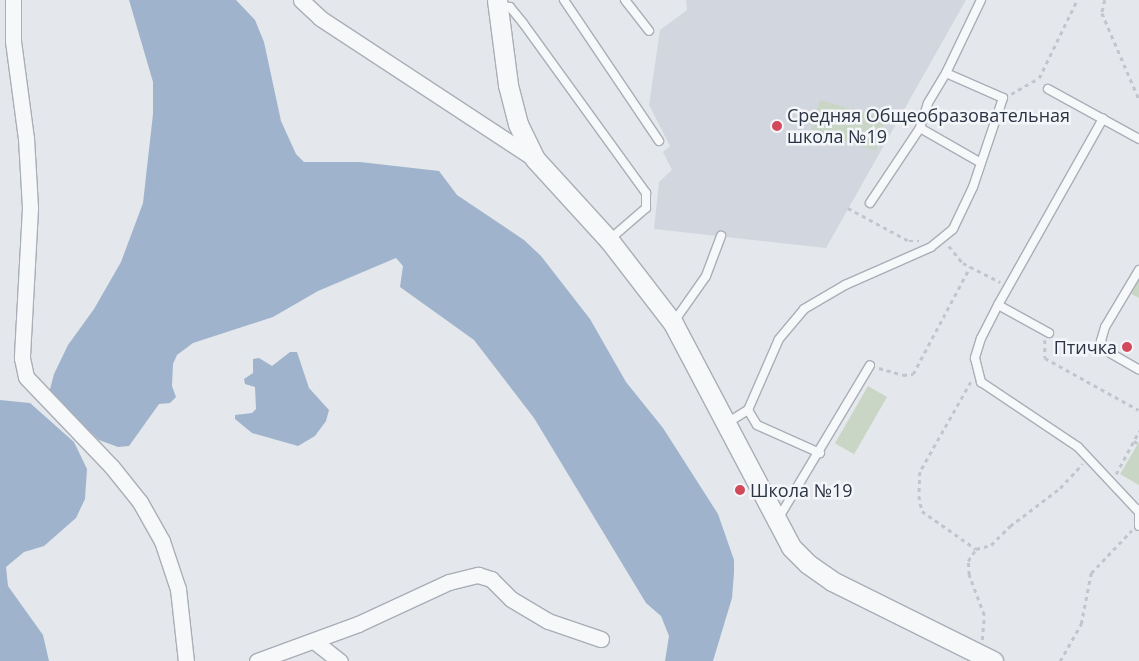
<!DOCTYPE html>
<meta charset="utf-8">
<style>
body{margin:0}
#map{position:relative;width:1139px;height:661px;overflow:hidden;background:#e4e7ec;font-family:"Open Sans",sans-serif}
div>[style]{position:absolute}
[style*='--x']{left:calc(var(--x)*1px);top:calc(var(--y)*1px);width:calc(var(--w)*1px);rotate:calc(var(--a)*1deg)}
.built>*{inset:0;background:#d2d6de}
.green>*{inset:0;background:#c9d6c5;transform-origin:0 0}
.water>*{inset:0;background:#9fb4cc}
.path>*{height:2.5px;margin-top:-1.25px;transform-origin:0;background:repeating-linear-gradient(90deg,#c2c5cb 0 4px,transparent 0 8px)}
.roads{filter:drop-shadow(1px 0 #a9aeb7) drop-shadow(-1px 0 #a9aeb7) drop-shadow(0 1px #a9aeb7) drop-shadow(0 -1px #a9aeb7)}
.service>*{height:8px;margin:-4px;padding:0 4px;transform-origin:4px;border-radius:4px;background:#f7f8fa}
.minor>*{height:15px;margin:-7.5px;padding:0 7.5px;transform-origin:7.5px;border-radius:7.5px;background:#f7f8fa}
.tertiary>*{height:19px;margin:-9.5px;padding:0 9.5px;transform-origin:9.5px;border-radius:9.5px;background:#f7f8fa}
.dots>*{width:14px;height:14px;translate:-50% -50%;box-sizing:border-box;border:2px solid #f4f6f9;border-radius:50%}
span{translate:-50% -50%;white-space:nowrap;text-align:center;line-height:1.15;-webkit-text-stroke:5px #f4f6f9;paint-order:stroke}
.poi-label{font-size:18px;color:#2b3445}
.left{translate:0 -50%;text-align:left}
.right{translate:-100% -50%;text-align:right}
</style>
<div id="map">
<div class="built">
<div style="clip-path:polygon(686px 0,966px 0,826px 248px,654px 229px,659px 182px,672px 170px,663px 152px,670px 146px,649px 105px,660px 30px,687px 10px)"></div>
</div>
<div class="green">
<div style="left:820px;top:100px;width:68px;height:33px;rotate:16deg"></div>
<div style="clip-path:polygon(1139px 273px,1139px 298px,1128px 292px)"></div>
<div style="left:868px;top:386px;width:22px;height:66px;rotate:30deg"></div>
<div style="clip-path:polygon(1139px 442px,1139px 485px,1120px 474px)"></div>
</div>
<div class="water">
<div style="clip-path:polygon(129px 0,236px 0,255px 20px,264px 42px,281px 121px,296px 154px,304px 162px,360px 162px,439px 171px,457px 195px,524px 240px,541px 256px,590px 319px,626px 382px,663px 428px,718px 514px,734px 560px,734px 573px,732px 598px,713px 661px,665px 661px,669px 636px,661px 616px,646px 603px,534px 418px,474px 340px,400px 287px,403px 266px,396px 258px,318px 291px,273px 317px,193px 343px,177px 355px,173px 364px,172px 386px,176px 397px,170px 403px,159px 404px,129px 446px,118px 447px,99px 440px,49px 393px,54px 374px,68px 345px,94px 309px,121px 262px,143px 203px,153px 114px,153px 82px)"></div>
<div style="clip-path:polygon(290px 352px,297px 352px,309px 388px,329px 410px,326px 421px,315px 436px,298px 446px,252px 433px,235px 419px,235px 415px,252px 413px,256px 409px,255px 387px,245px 384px,244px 379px,253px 373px,253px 359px,259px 358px,272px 366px)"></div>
<div style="clip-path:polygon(0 400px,30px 403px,74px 442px,87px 469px,85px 499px,76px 518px,44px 546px,24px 552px,6px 567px,8px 586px,43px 635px,49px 661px,0 661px)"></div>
</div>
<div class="path">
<div style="--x:1105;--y:0;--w:13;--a:103"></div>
<div style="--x:1102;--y:13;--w:94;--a:66.7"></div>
<div style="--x:1011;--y:94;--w:32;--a:-30"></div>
<div style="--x:1039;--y:78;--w:87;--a:-64"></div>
<div style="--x:848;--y:208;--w:69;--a:28.4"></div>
<div style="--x:909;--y:241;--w:10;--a:0"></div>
<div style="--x:949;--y:246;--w:22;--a:51"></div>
<div style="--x:963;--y:263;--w:42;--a:27.2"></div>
<div style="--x:1045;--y:340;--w:18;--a:90"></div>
<div style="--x:1045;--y:358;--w:107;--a:29"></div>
<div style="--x:879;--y:368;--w:25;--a:16"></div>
<div style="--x:903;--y:375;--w:10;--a:-6"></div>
<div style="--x:913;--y:374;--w:121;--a:-62"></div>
<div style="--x:971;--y:382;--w:103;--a:119.5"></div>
<div style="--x:920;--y:472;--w:24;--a:92"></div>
<div style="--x:919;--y:496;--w:15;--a:79"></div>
<div style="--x:922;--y:511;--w:66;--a:35.1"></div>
<div style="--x:1134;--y:441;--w:6;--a:31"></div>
<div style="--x:1116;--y:474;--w:49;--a:-61.9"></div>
<div style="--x:982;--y:640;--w:25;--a:-85"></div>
<div style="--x:984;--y:615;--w:43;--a:-110.6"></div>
<div style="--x:969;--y:575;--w:14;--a:-94"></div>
<div style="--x:968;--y:561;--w:14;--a:-56"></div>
<div style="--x:976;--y:549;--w:16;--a:-15"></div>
<div style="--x:991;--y:545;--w:27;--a:-45"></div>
<div style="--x:1010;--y:526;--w:63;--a:-37.2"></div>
<div style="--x:1060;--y:488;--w:33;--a:-47"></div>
<div style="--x:1060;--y:661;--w:43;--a:-60.4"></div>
<div style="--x:1081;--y:624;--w:52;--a:-78.9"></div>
<div style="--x:1091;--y:573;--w:59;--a:-46.4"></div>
</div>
<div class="roads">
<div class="service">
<div style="--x:564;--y:0;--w:170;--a:56"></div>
<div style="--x:625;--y:0;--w:39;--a:52"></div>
<div style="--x:498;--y:6;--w:12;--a:5"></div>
<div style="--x:510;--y:7;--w:21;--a:51"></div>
<div style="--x:523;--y:23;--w:210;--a:54.1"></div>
<div style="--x:646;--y:193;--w:15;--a:90"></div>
<div style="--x:646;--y:208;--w:49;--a:139.1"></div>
<div style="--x:946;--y:73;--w:35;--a:121"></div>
<div style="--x:928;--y:103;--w:26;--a:108"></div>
<div style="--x:920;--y:128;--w:70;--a:29.8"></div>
<div style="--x:1048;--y:89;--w:104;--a:28.8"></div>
<div style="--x:870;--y:203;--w:90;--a:-56.3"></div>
<div style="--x:1139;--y:270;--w:66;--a:120.8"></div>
<div style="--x:1105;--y:327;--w:15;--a:106"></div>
<div style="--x:1101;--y:341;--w:10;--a:66"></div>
<div style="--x:1105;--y:350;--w:39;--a:30"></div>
<div style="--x:998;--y:305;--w:37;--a:117"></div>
<div style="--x:981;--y:338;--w:21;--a:107"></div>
<div style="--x:975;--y:358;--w:25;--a:76"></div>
<div style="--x:981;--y:382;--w:117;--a:33.8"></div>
<div style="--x:1078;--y:447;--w:88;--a:46.8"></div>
<div style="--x:673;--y:323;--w:57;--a:-54.9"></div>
<div style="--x:706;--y:276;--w:43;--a:-69.4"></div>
<div style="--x:1049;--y:333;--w:58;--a:-151.2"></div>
<div style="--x:998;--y:305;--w:214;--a:-60.6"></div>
<div style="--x:748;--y:410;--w:17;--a:59"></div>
<div style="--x:757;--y:425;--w:69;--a:24"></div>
<div style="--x:727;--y:423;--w:25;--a:-32"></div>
<div style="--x:748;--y:410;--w:77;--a:-66.4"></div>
<div style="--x:779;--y:339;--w:39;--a:-50"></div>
<div style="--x:804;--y:309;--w:48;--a:-30.3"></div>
<div style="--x:845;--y:285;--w:94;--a:-23.8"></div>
<div style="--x:931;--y:247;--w:28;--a:-39"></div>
<div style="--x:953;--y:229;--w:47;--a:-64.5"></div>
<div style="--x:973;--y:187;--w:94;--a:-71.4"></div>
<div style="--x:1003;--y:98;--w:62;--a:-156.3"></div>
<div style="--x:946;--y:73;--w:81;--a:-64.4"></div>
<div style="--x:1139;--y:509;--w:17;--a:90"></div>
<div style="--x:778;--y:519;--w:179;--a:-59.1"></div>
</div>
<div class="minor">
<div style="--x:13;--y:0;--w:41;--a:90"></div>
<div style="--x:13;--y:41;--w:98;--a:82.4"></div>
<div style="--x:26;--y:138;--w:70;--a:86.7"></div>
<div style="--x:30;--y:208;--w:150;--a:93.1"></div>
<div style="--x:22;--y:358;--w:19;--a:78"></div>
<div style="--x:26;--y:377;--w:124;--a:46.3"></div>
<div style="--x:112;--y:467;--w:45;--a:51.3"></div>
<div style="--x:140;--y:502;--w:45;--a:60.6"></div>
<div style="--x:162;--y:541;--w:51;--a:71.6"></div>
<div style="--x:178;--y:589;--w:72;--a:83.7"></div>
<div style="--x:301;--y:0;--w:26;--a:43"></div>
<div style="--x:320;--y:18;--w:257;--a:33.3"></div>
<div style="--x:314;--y:641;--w:33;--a:38"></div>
<div style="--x:257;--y:661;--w:108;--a:-20.1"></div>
<div style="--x:358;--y:624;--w:100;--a:-24.8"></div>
<div style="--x:449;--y:582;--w:30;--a:-14"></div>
<div style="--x:478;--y:575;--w:14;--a:17"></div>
<div style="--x:491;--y:579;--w:28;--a:45"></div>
<div style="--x:511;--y:599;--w:43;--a:30.7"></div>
<div style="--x:548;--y:621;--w:56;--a:18.8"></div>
</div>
<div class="tertiary">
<div style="--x:497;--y:0;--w:86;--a:82.6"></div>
<div style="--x:508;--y:85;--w:40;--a:75.6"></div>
<div style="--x:518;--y:124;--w:39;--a:64"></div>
<div style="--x:535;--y:159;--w:110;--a:47.6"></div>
<div style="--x:609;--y:240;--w:105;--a:52.4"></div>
<div style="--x:673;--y:323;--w:253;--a:62.2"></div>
<div style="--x:791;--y:547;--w:24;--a:45"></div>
<div style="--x:808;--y:564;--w:29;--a:35"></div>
<div style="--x:832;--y:581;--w:180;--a:26.4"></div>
</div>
</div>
<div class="dots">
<div style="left:777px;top:126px;background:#d1495b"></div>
<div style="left:1127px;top:347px;background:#d1495b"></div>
<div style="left:740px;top:490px;background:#d1495b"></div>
</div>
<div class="poi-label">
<span class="left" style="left:787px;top:126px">Средняя Общеобразовательная<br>школа №19</span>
<span class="right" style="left:1117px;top:347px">Птичка</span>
<span class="left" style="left:750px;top:490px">Школа №19</span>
</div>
</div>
